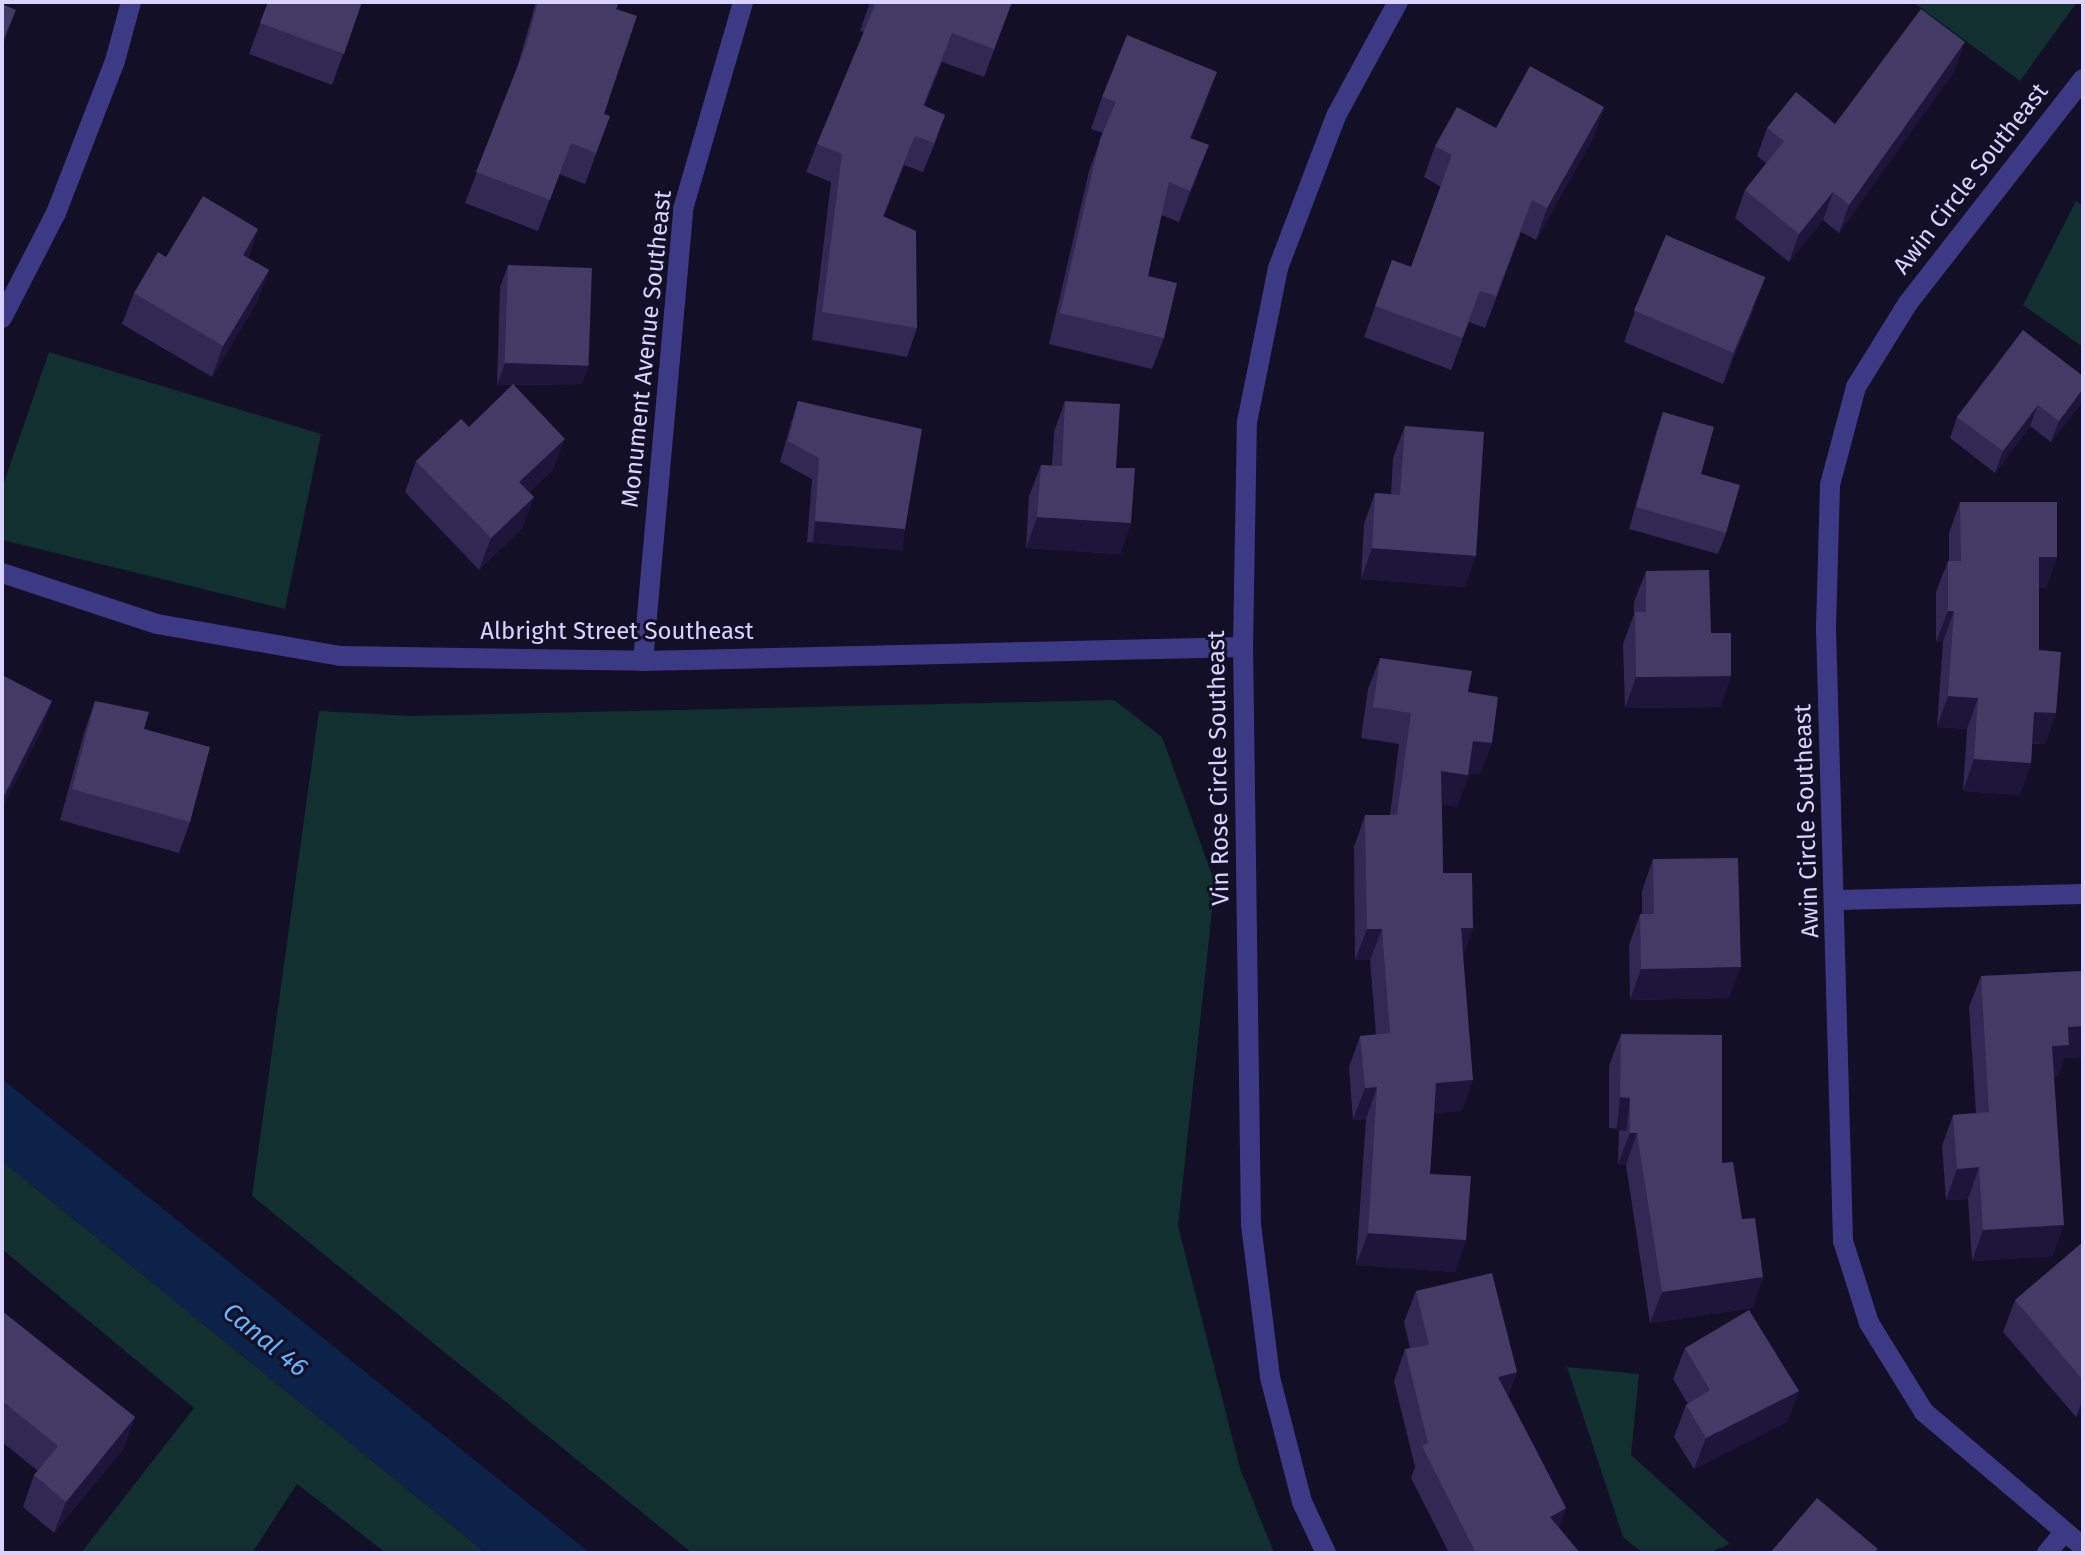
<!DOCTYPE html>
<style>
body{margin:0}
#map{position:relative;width:2085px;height:1555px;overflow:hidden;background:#130f26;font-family:"Fira Sans",sans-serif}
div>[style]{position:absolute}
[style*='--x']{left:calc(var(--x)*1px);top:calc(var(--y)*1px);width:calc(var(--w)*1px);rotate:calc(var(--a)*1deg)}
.green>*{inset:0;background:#12302f}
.water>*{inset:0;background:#0c2248}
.minor>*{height:20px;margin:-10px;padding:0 10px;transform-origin:10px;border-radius:10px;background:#3d3a85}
.wall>*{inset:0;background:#312854}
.shaded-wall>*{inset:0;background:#1d163a;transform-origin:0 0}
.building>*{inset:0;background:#433a66;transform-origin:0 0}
span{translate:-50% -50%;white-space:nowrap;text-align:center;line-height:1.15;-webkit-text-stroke:6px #130f26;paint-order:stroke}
.street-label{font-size:24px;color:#d9d4ff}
.water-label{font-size:26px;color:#62b6ff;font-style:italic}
.frame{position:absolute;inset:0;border:4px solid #d9d4ff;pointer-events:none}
</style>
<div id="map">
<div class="green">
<div style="clip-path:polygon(1913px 2px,2077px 2px,2020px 81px)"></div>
<div style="clip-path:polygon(2076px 201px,2083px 206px,2083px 347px,2023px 305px)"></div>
<div style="clip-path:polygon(49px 352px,321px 434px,285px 609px,2px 540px,2px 488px)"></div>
<div style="clip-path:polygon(1114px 700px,1162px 737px,1215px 883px,1178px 1226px,1240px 1468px,1274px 1553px,692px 1553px,252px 1196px,319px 711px,412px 716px)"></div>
<div style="clip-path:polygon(2px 1161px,486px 1553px,386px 1553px,297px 1484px,252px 1553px,81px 1553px,194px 1408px,2px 1249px)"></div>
<div style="clip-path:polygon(1567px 1367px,1639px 1374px,1631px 1455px,1730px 1544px,1708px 1553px,1643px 1553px,1623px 1537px)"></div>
</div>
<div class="water">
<div style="clip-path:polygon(2px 1079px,590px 1553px,486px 1553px,2px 1161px)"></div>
</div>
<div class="minor">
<div style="--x:2083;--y:79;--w:284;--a:128"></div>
<div style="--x:1908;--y:303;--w:99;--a:121.8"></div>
<div style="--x:1856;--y:387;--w:101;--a:104.9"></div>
<div style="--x:1830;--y:485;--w:143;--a:91.6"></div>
<div style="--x:1826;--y:628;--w:613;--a:88.41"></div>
<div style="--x:1843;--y:1241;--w:86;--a:72.4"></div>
<div style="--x:1869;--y:1323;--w:105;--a:58.3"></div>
<div style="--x:1924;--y:1412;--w:209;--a:40.3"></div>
<div style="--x:2;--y:318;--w:118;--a:-62.8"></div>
<div style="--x:56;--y:213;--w:163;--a:-68.8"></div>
<div style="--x:115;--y:61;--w:61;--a:-74.8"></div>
<div style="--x:2;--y:573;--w:163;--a:18.2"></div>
<div style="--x:157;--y:624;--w:186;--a:9.9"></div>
<div style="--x:340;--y:656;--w:303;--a:0.9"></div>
<div style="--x:643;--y:661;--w:600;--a:-1.34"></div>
<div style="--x:643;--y:661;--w:454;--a:-84.9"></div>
<div style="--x:683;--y:209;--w:216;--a:-73.8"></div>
<div style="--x:1836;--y:900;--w:247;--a:-1.4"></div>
<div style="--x:1326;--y:1553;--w:56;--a:-115.2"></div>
<div style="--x:1302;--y:1502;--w:129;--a:-104.4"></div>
<div style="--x:1270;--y:1377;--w:153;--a:-97.1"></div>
<div style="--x:1251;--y:1225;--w:578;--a:-90.79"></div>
<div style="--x:1243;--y:647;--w:225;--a:-89"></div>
<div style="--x:1247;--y:422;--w:157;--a:-78.6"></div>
<div style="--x:1278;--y:268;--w:163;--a:-69.1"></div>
<div style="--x:1336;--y:116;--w:130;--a:-61.5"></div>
<div style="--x:2047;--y:1553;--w:26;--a:-51"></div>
</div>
<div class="wall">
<div style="clip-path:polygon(268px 2px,362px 2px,332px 85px,249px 54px)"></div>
<div style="clip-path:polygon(536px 2px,619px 2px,616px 9px,604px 114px,610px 116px,585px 184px,559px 174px,538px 231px,465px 203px,517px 68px)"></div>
<div style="clip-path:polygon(870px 2px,1012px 2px,984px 77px,942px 62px,924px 106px,945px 115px,935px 143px,923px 172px,904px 165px,884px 216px,917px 328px,907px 357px,812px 340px,831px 182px,806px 172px,817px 144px,864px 32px,860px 31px)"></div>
<div style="clip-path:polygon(1955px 70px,1839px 233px,1823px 220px,1789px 262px,1735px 218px,1745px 190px,1766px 163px,1757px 156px,1767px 128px,1835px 124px)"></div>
<div style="clip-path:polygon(1102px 97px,1206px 103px,1191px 138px,1197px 177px,1179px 222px,1161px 215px,1148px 276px,1164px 338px,1152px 369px,1049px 344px,1089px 171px,1103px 133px,1091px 129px)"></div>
<div style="clip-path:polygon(1604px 107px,1593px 138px,1536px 240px,1521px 232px,1485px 328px,1469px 322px,1451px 370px,1364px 337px,1392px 260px,1411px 267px,1441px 187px,1424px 177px,1435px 146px,1496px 128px)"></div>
<div style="clip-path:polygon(258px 229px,248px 258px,269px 270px,257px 302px,212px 377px,122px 324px,134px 293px,166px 257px)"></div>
<div style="clip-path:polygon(508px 265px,582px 384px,513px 385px,553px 470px,529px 492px,534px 497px,522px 528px,479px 570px,405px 492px,416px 461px,469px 427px,513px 385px,497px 385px,500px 287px)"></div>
<div style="clip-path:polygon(1754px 308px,1723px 384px,1624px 342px,1635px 311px)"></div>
<div style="clip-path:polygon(2023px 330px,2082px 402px,2051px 442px,2030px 426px,1995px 473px,1950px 438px,1957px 417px)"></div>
<div style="clip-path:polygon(798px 401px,905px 529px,898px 550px,807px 542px,812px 479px,780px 462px,791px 423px)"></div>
<div style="clip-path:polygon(1065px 401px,1116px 468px,1131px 523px,1120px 554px,1026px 548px,1029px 496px,1041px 465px,1052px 466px,1054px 432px)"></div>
<div style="clip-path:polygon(1663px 412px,1701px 474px,1726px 533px,1718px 554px,1629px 529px,1656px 433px)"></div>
<div style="clip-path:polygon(1405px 426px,1465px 587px,1361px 579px,1364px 524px,1375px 493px,1391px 494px,1393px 458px)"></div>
<div style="clip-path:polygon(1960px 502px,2057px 557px,2046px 588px,2039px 588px,2039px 650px,2056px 713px,2045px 744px,2032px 744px,2031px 763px,2020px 795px,1963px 791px,1967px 729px,1937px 727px,1943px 642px,1936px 642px,1936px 592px,1948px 561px,1949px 561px,1949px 533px)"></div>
<div style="clip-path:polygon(1646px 571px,1711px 633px,1731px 676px,1720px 707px,1625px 708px,1623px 644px,1634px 614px,1634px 602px)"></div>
<div style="clip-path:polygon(1380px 658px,1468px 692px,1492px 743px,1480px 774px,1469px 773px,1457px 807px,1442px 804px,1443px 873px,1473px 928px,1463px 955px,1462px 1111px,1434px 1113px,1430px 1174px,1466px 1240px,1455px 1272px,1356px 1265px,1366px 1119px,1353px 1120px,1349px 1067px,1360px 1036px,1376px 1035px,1370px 960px,1355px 960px,1354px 847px,1365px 815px,1390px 815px,1399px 744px,1361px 738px,1368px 689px)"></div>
<div style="clip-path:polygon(95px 701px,190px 822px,179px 853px,60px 820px,84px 733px)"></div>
<div style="clip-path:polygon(1653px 859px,1729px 998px,1630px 1000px,1629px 945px,1640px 914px,1642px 914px,1642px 891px)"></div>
<div style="clip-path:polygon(2083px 971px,2083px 1057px,2064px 1058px,2058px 1076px,2054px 1077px,2053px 1256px,1972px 1261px,1968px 1199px,1946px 1200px,1942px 1146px,1953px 1115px,1976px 1113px,1969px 1007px,1981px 976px)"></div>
<div style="clip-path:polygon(1621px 1034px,1722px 1163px,1763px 1277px,1752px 1308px,1650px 1323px,1626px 1165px,1618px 1164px,1619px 1129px,1609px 1128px,1609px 1066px)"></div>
<div style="clip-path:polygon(2083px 1242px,2083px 1411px,2076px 1417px,2003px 1332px,2015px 1300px)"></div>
<div style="clip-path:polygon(1416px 1291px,1517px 1372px,1508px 1396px,1566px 1508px,1559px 1528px,1580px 1553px,1449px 1553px,1411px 1478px,1415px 1467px,1394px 1381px,1405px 1349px,1410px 1348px,1404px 1322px)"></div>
<div style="clip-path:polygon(2px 1311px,135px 1417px,123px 1449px,54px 1533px,23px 1507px,34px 1475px,38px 1471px,2px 1442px)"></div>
<div style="clip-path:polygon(1685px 1348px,1799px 1391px,1787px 1422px,1694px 1469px,1674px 1437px,1686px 1405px,1688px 1404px,1673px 1379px)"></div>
</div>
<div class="shaded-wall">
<div style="clip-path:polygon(16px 10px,5px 42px,2px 48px,2px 43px)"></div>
<div style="clip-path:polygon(1965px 42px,1955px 70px,1839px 233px,1849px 205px)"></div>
<div style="clip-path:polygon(1217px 72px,1206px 103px,1178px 169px,1190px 138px)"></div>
<div style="clip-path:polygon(1604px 107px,1593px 138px,1536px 240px,1547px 208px)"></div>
<div style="clip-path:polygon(915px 136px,904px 165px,872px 245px,883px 216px)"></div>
<div style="clip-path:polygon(1209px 145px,1197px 177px,1179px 222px,1190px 191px)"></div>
<div style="clip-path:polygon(1833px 192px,1823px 220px,1789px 262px,1799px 234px)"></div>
<div style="clip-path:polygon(258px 229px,247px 260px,243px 255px)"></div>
<div style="clip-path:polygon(269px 270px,257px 302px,212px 377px,223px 346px)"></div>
<div style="clip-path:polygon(1766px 277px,1754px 308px,1723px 384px,1734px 353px)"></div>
<div style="clip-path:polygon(505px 363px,590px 363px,582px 384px,497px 385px)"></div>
<div style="clip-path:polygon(2083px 389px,2082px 402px,2051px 442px,2059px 421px)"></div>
<div style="clip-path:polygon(2038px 405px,2030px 426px,1995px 473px,2003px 451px)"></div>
<div style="clip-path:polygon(565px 439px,553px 470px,508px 513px,519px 482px)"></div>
<div style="clip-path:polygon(534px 497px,522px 528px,479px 570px,491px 538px)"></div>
<div style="clip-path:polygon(1037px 517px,1131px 523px,1120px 554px,1026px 548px)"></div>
<div style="left:815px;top:521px;width:90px;height:22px;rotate:5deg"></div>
<div style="clip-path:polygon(1372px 548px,1476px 556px,1465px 587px,1361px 579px)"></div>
<div style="clip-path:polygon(2039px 557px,2057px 557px,2046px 588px,2028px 588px)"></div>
<div style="clip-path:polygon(1948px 611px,1954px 611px,1943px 642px,1936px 642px)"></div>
<div style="clip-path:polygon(1731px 676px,1720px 707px,1625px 708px,1636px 677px)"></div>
<div style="clip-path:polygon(1948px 696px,1978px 698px,1967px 729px,1937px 727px)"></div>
<div style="clip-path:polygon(52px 701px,41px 732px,2px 809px,2px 802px,4px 796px)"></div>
<div style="clip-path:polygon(2034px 712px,2056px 713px,2045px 744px,2023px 743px)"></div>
<div style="clip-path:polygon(1473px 741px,1492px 743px,1480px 774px,1462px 772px)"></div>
<div style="clip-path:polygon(1974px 759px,2031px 763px,2020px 795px,1963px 791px)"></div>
<div style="clip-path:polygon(1441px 771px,1468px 775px,1457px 807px,1430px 803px)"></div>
<div style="clip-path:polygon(1461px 928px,1473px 928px,1462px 959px)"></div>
<div style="clip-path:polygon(1367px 929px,1382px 929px,1370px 960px,1355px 960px)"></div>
<div style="clip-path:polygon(1741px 967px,1729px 998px,1630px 1000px,1641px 969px)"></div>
<div style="clip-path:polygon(2083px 1026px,2083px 1057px,2064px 1058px,2058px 1076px,2041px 1077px,2052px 1046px,2068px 1027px)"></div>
<div style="clip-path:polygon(1473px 1080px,1462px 1111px,1424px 1114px,1436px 1083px)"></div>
<div style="clip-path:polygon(1377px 1087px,1366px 1119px,1353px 1120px,1365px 1088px)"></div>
<div style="left:1620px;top:1097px;width:10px;height:33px;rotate:6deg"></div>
<div style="clip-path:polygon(1630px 1133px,1637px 1133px,1626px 1165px,1618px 1164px)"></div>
<div style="clip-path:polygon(1979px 1167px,1968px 1199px,1946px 1200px,1957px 1169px)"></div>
<div style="clip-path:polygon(2064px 1225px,2053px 1256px,1972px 1261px,1983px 1230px)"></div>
<div style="clip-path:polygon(1368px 1233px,1466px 1240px,1455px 1272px,1356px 1265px)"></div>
<div style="clip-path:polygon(1763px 1277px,1752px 1308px,1650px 1323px,1662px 1292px)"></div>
<div style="clip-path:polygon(1517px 1372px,1505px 1404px,1498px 1377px)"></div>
<div style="clip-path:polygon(1799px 1391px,1787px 1422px,1694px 1469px,1706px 1438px)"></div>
<div style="clip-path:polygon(2083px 1398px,2083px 1411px,2076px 1417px)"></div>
<div style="clip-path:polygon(135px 1417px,123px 1449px,54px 1533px,66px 1502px)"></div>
<div style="clip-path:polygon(1566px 1508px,1555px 1540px,1550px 1517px)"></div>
</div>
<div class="building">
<div style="clip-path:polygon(268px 2px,362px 2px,344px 54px,260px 23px)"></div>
<div style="clip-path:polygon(538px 2px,619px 2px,616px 9px,637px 16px,604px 114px,610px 116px,596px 153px,571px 143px,550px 200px,476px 172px,526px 45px)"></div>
<div style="clip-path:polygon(870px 2px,1012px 2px,994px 49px,952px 33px,923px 105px,945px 115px,934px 143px,915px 136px,883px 216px,916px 231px,917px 328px,822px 312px,842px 154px,817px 144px,875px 5px)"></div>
<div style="clip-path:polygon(2px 4px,16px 10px,2px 43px)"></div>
<div style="clip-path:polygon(1921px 9px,1965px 42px,1849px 205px,1833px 192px,1799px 234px,1745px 190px,1784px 141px,1767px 128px,1796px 92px,1835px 124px)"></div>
<div style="clip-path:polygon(1127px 35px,1217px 72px,1190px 138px,1209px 145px,1190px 191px,1169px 182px,1148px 276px,1177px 283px,1164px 338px,1060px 313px,1100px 139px,1116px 102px,1102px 97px)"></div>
<div style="clip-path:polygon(1530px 66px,1604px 107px,1547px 208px,1532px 200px,1496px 296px,1480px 291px,1462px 338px,1375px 306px,1392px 260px,1411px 267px,1452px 155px,1435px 146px,1457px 107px,1496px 128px)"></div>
<div style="clip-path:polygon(203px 196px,258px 229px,243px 255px,269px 270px,223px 346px,134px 293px,158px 252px,166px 257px)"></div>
<div style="left:1666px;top:235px;width:108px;height:82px;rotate:23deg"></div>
<div style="left:508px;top:265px;width:84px;height:98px;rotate:2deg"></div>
<div style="clip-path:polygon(2023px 330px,2083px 376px,2083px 389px,2059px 421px,2038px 405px,2003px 451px,1957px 417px)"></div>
<div style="clip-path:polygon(513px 384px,565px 439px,519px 482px,534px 497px,491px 538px,416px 461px,461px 419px,469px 427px)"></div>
<div style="clip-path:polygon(798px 401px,922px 429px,905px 529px,815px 521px,819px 458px,788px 441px)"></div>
<div style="clip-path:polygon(1065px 401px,1120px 404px,1116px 468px,1135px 468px,1131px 523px,1037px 517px,1041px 465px,1062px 466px)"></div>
<div style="clip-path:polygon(1663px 412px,1714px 427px,1701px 474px,1740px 485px,1726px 533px,1636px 507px)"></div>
<div style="clip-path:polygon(1405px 426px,1484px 432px,1476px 556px,1372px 548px,1375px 493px,1400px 495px)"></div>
<div style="clip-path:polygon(1960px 502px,2057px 502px,2057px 557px,2039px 557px,2039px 650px,2061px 652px,2056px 713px,2034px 712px,2031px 763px,1974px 759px,1978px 698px,1948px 696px,1954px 611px,1948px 611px,1948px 561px,1961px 561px)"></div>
<div style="clip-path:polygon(1709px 570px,1711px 633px,1731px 633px,1731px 676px,1636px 677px,1635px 612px,1646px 612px,1646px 571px)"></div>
<div style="clip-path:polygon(1380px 658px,1472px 671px,1468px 692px,1498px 697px,1492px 743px,1473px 741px,1468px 775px,1441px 771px,1443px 873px,1472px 873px,1473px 928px,1461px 928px,1473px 1080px,1436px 1083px,1430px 1174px,1471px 1176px,1466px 1240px,1368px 1233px,1377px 1087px,1365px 1088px,1360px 1036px,1390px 1033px,1382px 929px,1367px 929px,1365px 815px,1397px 815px,1411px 713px,1373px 707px)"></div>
<div style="clip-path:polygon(2px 675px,52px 701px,4px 796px,2px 794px)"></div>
<div style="clip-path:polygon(95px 701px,149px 712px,144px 729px,210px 747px,190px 822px,72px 789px)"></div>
<div style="clip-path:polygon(1738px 858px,1741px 967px,1641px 969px,1640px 914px,1654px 914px,1653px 859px)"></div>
<div style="clip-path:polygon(2083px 971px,2083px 1026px,2068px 1027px,2069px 1045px,2052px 1046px,2064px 1225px,1983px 1230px,1979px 1167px,1957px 1169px,1953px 1115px,1989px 1112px,1981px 976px)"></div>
<div style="clip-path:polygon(1621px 1034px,1722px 1035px,1722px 1163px,1733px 1162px,1742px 1219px,1755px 1218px,1763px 1277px,1662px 1292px,1637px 1133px,1630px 1133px,1630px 1098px,1620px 1097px)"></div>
<div style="clip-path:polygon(2083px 1242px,2083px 1380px,2015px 1300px)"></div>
<div style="clip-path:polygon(1492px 1273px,1517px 1372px,1498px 1377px,1566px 1508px,1550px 1517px,1580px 1553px,1476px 1553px,1422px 1446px,1428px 1443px,1405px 1349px,1429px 1345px,1416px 1291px)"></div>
<div style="clip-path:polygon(1749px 1310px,1799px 1391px,1706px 1438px,1686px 1405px,1710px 1390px,1685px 1348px)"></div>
<div style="clip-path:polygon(2px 1311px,135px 1417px,66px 1502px,34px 1475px,58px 1446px,2px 1401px)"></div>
<div style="clip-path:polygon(1817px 1498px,1878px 1549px,1874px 1553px,1770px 1553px)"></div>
</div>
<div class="street-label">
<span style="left:1971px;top:179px;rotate:-52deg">Awin Circle Southeast</span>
<span style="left:647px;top:349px;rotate:-84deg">Monument Avenue Southeast</span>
<span style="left:617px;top:632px">Albright Street Southeast</span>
<span style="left:1219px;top:768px;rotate:-91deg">Vin Rose Circle Southeast</span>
<span style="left:1807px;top:821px;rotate:-92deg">Awin Circle Southeast</span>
</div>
<div class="water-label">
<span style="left:265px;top:1340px;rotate:39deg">Canal 46</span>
</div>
<div class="frame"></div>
</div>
